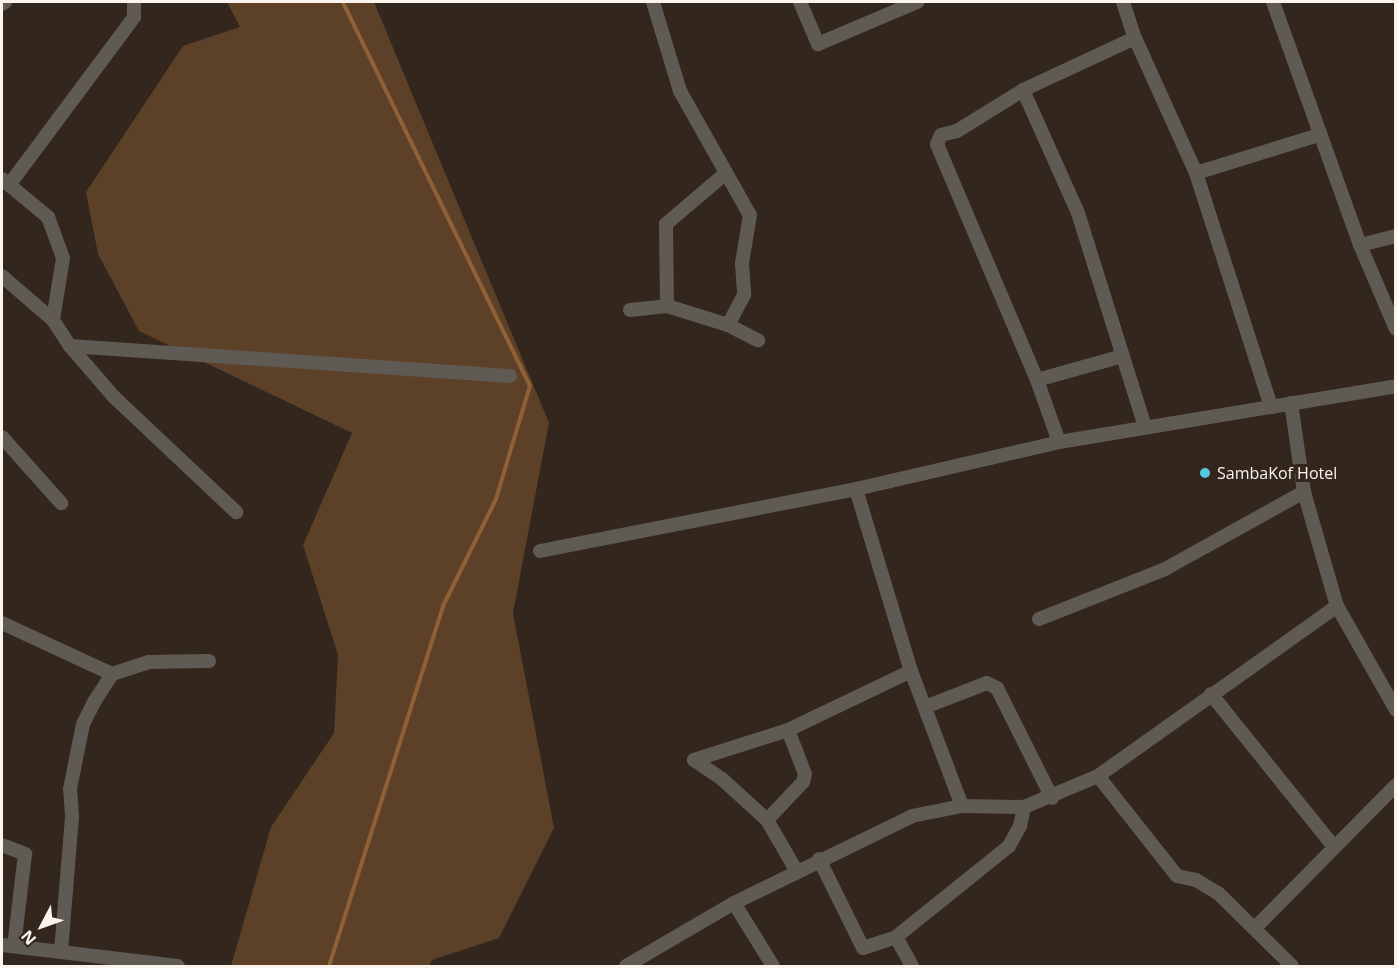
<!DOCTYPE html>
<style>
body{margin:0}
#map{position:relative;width:1397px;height:968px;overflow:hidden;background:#32261d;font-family:"Open Sans",sans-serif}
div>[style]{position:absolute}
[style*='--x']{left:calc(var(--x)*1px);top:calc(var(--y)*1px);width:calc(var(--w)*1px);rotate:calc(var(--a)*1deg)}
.green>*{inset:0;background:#5c4028}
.stream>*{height:4px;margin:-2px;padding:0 2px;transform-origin:2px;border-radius:2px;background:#916136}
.street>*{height:14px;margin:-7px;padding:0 7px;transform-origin:7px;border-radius:7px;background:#605a55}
.dots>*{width:16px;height:16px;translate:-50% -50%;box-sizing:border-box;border:3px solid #32261d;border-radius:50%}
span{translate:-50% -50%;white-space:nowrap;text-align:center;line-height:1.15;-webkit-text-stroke:6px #32261d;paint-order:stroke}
.poi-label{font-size:16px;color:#fbf3ed}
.left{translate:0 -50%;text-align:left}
.frame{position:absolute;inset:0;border:3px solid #fbf3ed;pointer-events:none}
.north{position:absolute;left:12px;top:896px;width:60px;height:60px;-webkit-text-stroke:4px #32261d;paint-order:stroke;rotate:229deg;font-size:16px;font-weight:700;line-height:24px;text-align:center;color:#fbf3ed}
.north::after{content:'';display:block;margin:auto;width:21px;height:27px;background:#fbf3ed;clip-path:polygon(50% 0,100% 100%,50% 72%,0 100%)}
</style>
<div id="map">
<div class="green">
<div style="clip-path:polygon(227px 2px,374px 2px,549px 423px,513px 613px,554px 828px,499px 938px,432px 960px,429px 966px,231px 966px,271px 827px,334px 733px,338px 655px,303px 545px,352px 433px,139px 331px,98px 254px,86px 192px,183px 46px,240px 27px)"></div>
</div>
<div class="stream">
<div style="--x:329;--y:966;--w:378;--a:-72.4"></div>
<div style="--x:443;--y:606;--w:119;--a:-63.6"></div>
<div style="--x:496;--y:499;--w:118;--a:-73.3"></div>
<div style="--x:530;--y:386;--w:427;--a:-116"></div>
</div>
<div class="street">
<div style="--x:653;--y:2;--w:93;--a:73.1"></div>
<div style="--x:680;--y:91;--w:142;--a:60.6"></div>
<div style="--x:750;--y:215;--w:49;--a:99.5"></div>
<div style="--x:742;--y:263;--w:32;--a:86"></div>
<div style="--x:744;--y:295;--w:34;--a:118"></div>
<div style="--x:800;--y:2;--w:46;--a:66.8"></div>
<div style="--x:818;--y:44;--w:108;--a:-23"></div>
<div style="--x:1123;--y:2;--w:38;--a:72"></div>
<div style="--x:1135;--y:38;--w:148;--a:65.7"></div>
<div style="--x:1196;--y:173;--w:246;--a:72.2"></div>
<div style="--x:1273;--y:2;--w:258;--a:70.3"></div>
<div style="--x:1360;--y:245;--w:91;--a:66.8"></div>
<div style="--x:2;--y:4;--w:4;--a:-34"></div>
<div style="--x:1023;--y:90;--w:135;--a:65.9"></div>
<div style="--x:1078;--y:213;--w:224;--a:72.6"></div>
<div style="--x:1196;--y:173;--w:129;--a:-17.2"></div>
<div style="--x:2;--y:179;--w:60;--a:39.6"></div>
<div style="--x:48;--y:217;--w:44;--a:69.9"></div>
<div style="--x:63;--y:258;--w:63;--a:99.2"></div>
<div style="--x:53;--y:320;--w:31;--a:57"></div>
<div style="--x:70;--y:346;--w:441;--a:3.9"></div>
<div style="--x:9;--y:185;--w:196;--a:-53.3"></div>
<div style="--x:126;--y:28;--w:14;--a:-54"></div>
<div style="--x:134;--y:17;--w:15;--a:-90"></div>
<div style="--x:1360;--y:245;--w:37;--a:-14"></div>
<div style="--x:2;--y:276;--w:67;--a:40.8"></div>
<div style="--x:667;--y:306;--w:64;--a:17.3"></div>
<div style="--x:728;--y:325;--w:34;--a:27"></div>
<div style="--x:630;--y:310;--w:37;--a:-6"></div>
<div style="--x:667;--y:306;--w:82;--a:-90.7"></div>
<div style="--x:666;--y:224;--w:79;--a:-40.4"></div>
<div style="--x:70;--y:346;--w:67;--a:49.2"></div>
<div style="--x:114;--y:397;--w:168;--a:43.3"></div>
<div style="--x:1037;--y:380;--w:89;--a:-15.6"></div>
<div style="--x:1291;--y:403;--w:90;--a:81.7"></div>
<div style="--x:1304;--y:492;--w:119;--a:73.9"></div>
<div style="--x:1337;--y:606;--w:120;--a:60.4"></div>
<div style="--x:2;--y:437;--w:89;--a:48.2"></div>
<div style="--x:1059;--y:442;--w:66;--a:-109.5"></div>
<div style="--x:1037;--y:380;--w:256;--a:-113"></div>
<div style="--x:937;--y:144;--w:10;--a:-66"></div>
<div style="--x:941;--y:135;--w:16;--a:-14"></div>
<div style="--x:957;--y:131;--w:78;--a:-31.8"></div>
<div style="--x:1023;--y:90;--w:123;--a:-24.9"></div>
<div style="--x:856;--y:489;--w:190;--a:73.2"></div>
<div style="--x:911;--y:671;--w:144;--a:69.3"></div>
<div style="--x:540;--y:551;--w:322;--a:-11.1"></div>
<div style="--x:856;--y:489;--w:208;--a:-13"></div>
<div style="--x:1059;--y:442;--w:342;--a:-9.4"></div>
<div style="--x:1039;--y:619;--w:136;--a:-21.6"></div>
<div style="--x:1165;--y:569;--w:159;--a:-29"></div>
<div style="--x:2;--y:623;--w:121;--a:24.9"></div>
<div style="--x:1211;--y:694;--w:195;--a:51.2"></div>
<div style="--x:925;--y:707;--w:66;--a:-21.2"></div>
<div style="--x:987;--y:683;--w:11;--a:27"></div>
<div style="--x:997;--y:688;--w:123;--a:63.4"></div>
<div style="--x:788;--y:730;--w:47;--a:68.9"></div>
<div style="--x:805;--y:774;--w:8;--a:104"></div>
<div style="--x:803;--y:782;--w:52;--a:133.5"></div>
<div style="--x:767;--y:820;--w:58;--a:59.9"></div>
<div style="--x:694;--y:760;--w:99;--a:-17.7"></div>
<div style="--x:788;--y:730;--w:136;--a:-25.6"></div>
<div style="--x:694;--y:760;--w:34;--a:34"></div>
<div style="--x:722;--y:779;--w:61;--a:42.3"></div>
<div style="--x:1098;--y:776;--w:127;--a:51.7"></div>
<div style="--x:1177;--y:876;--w:19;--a:12"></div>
<div style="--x:1196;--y:880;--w:26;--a:31"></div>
<div style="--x:1218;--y:893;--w:104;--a:44.6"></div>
<div style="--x:2;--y:845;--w:25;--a:21"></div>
<div style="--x:25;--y:854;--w:93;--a:96.8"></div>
<div style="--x:819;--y:859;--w:99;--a:63.7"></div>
<div style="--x:863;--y:948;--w:35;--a:-18"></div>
<div style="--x:896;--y:937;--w:145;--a:-38.8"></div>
<div style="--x:1009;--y:846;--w:23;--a:-61"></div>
<div style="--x:1020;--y:826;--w:19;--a:-78"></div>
<div style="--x:734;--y:903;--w:74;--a:58.2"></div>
<div style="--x:1256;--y:927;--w:199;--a:-45.4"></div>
<div style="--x:896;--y:937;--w:33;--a:61"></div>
<div style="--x:2;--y:945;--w:177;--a:6.8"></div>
<div style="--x:61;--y:951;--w:135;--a:-85.3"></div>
<div style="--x:72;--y:816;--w:27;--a:-94"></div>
<div style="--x:70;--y:789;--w:66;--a:-78.7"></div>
<div style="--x:83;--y:724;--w:25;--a:-63"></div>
<div style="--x:94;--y:702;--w:33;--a:-57"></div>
<div style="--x:112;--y:674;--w:38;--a:-18"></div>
<div style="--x:148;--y:662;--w:61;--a:-0.9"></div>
<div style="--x:626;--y:966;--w:125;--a:-30.3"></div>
<div style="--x:734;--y:903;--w:198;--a:-26"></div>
<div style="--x:912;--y:816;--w:51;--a:-11.3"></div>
<div style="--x:962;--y:806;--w:62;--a:0.9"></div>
<div style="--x:1024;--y:807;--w:80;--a:-22.7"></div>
<div style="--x:1098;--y:776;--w:293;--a:-35.4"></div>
</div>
<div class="dots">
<div style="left:1205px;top:473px;background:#54cade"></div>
</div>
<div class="poi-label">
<span class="left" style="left:1217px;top:473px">SambaKof Hotel</span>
</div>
<div class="frame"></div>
<div class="north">N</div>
</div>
